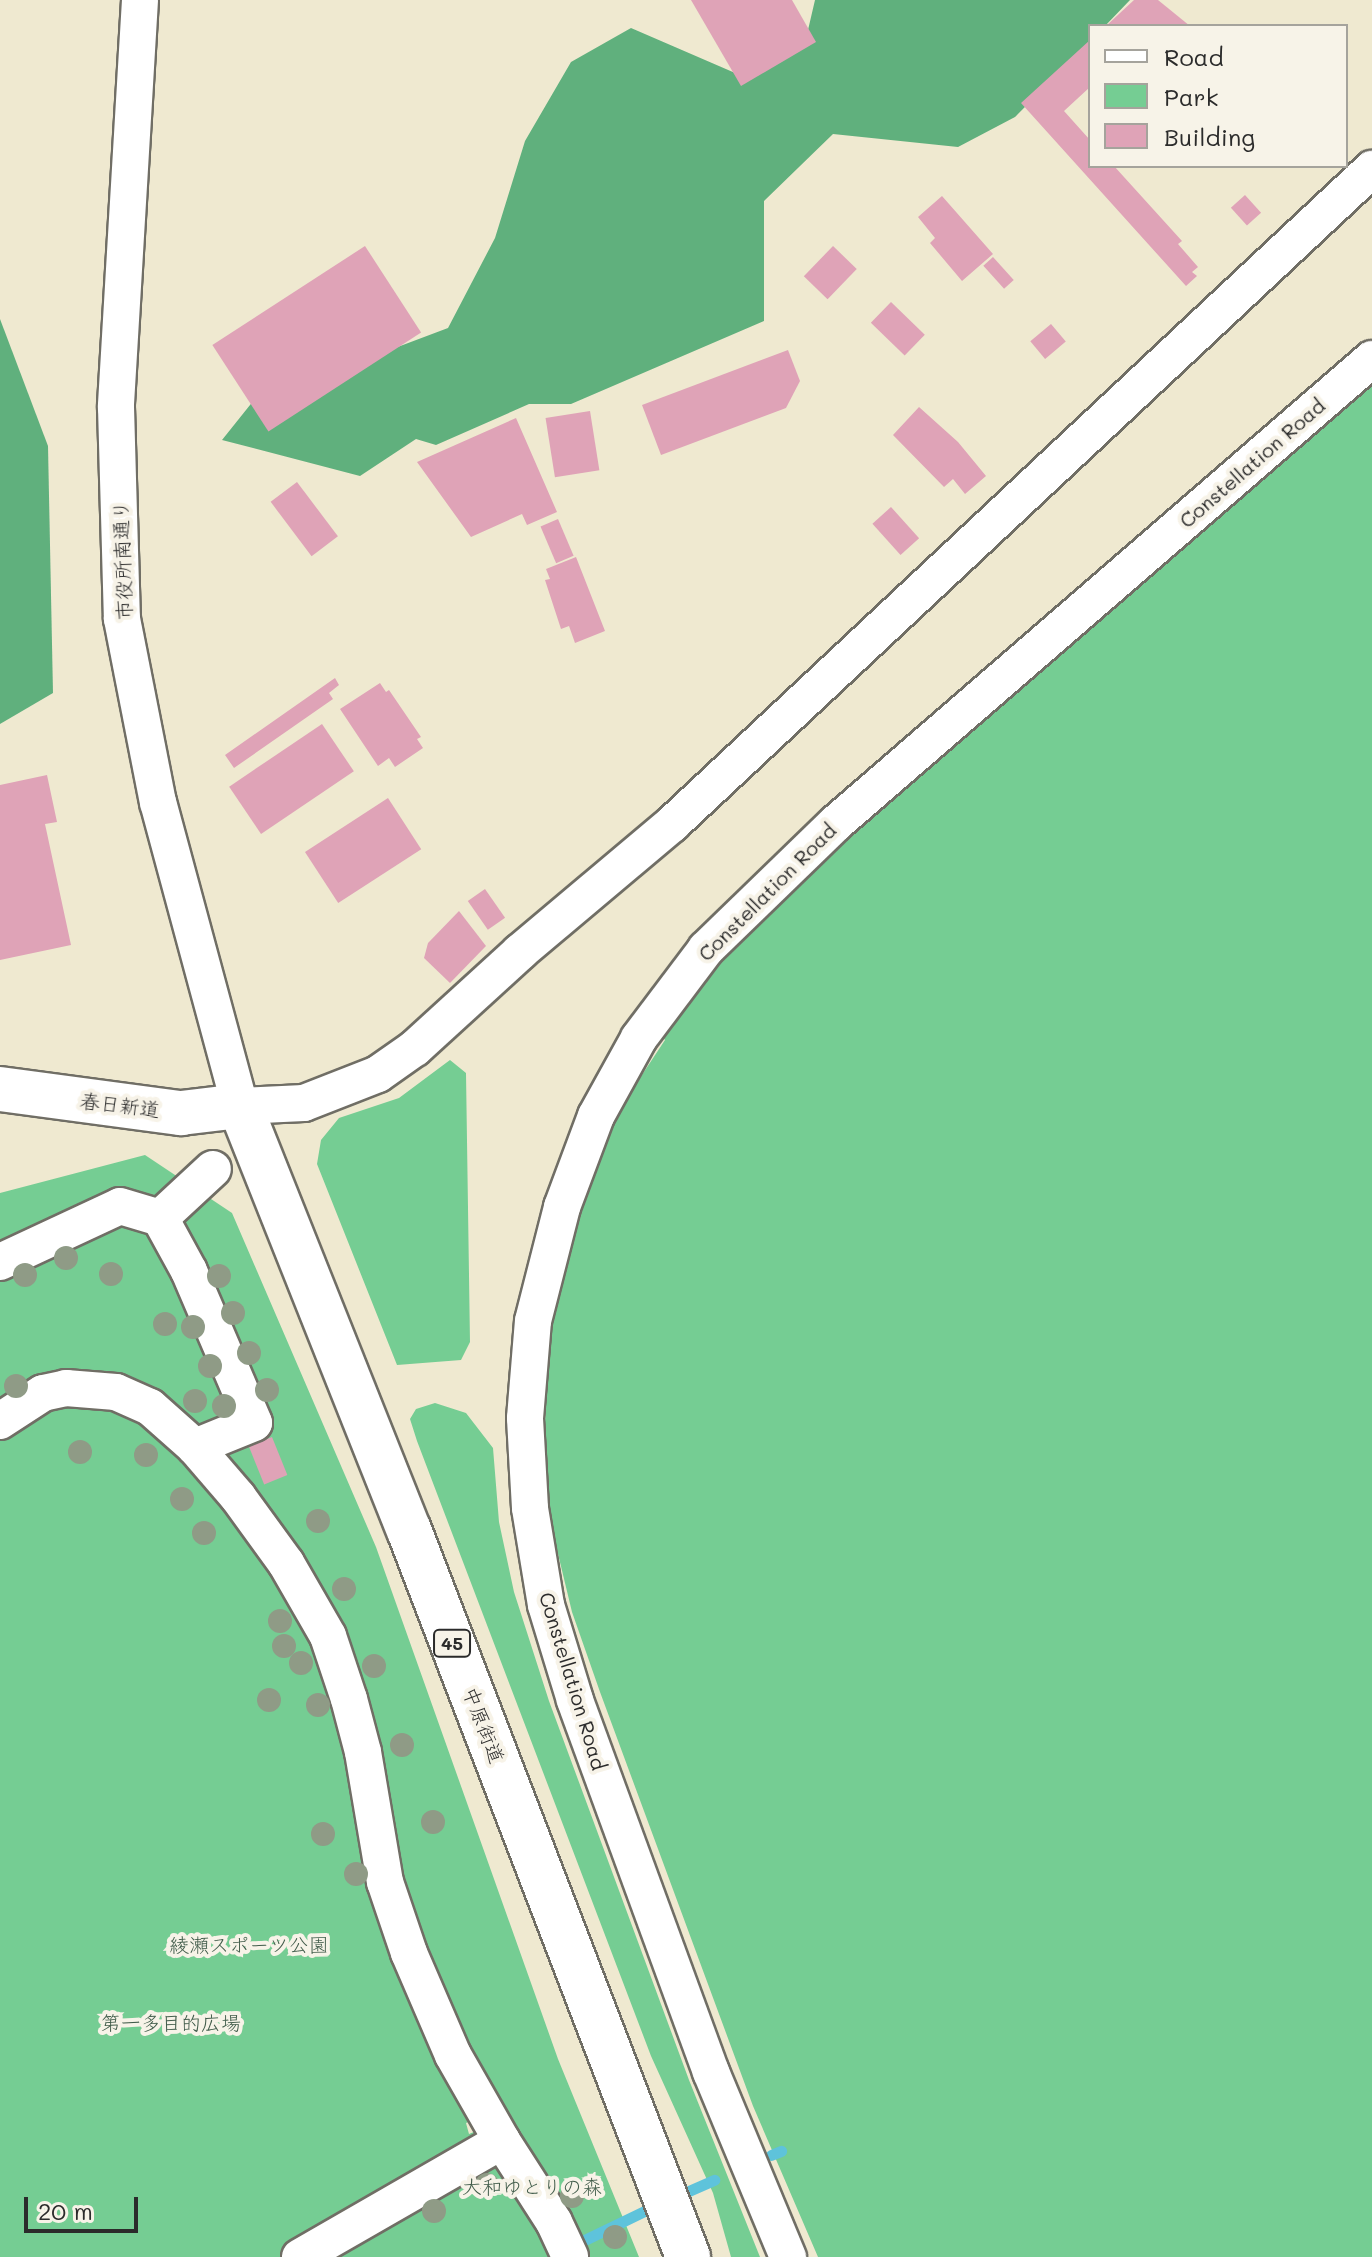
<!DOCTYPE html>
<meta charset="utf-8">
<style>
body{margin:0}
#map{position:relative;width:1372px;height:2257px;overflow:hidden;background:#efe9d0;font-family:Mali,"Klee One",sans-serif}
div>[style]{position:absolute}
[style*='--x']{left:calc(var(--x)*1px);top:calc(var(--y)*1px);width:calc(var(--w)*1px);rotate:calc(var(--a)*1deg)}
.green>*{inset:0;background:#75cd93}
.forest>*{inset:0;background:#60b07d}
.stream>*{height:11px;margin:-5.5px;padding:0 5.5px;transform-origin:5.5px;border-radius:5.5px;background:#5ec3db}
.building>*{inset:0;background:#dfa3b7;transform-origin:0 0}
.roads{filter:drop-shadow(2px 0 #706e65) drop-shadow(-2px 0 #706e65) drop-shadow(0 2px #706e65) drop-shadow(0 -2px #706e65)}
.minor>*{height:36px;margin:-18px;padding:0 18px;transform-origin:18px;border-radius:18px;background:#fff}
.major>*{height:44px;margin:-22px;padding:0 22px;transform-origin:22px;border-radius:22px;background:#fff}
.trees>*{width:24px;height:24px;margin:-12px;border-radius:50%;background:#8f9b86}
span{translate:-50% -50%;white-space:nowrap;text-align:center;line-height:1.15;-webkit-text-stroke:8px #f7f3e8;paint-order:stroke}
.shield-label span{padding:2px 6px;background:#f7f3e8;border:2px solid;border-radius:6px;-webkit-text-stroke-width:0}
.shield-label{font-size:18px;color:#2b2b2b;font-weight:700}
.street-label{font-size:20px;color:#2b2b2b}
.park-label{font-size:20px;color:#415c4a}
.legend{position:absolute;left:1088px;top:24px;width:260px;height:144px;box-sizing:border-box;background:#f7f3e8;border:2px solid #a5a39c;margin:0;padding:10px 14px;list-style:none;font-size:24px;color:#2b2b2b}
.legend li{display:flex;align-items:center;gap:16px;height:40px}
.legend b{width:40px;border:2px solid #a5a39c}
.scale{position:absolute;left:24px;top:2197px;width:114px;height:36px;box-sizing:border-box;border:4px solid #2b2b2b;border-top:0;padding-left:10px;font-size:24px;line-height:28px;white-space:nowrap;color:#2b2b2b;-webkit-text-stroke:6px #f7f3e8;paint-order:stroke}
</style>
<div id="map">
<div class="green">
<div style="clip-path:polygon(1372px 380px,1372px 2257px,818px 2257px,753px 2106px,600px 1692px,572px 1612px,552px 1529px,544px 1446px,548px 1348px,560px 1279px,580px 1211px,603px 1146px,630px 1093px,665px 1040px,658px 1030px,716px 957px,842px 836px)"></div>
<div style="clip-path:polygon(450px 1060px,466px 1073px,470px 1342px,461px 1360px,397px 1365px,317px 1164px,321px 1140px,339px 1118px,399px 1098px)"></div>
<div style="clip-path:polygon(evenodd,145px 1155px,232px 1213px,376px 1547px,558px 2059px,639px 2257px,0 2257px,0 1193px,145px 1155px,503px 2107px,509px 2117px,469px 2134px,466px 2123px,503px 2107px)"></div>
<div style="clip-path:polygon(435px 1403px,466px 1413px,493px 1448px,499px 1522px,514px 1592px,549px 1701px,689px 2080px,760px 2257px,731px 2257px,713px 2193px,651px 2056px,417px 1441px,410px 1419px,416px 1409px)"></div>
</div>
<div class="forest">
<div style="clip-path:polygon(815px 0,1130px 0,1105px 26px,1090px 26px,1090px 41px,1015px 117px,958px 147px,833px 134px,764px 201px,764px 321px,571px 404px,529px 404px,436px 445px,416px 439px,360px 476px,222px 440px,274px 375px,379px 354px,448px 328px,495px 238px,525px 141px,571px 62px,631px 28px,749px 79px,808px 30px)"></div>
<div style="clip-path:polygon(0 319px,48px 446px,53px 693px,0 724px)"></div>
</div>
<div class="stream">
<div style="--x:771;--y:2155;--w:11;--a:-22"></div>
<div style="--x:675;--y:2197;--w:43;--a:-23.6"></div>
<div style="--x:570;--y:2247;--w:99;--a:-25.8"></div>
</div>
<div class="building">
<div style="clip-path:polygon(691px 0,792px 0,816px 42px,741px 86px)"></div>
<div style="clip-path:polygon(1134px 0,1158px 0,1190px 26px,1106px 26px)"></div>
<div style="clip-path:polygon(1090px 40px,1090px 87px,1064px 111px,1090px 140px,1090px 166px,1114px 166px,1182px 241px,1178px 244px,1198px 267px,1192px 272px,1197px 276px,1186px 286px,1021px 103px)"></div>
<div style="left:1245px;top:195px;width:24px;height:19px;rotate:48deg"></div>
<div style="clip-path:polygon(942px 196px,993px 254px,962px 281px,930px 243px,935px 238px,918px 217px)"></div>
<div style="left:365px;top:246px;width:103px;height:182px;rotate:57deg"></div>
<div style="left:833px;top:246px;width:33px;height:42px;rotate:44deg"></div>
<div style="left:993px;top:257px;width:31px;height:13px;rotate:48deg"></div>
<div style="left:891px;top:302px;width:47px;height:29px;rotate:44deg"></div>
<div style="left:1051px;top:324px;width:23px;height:27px;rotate:50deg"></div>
<div style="clip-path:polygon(788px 350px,800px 381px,786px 408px,661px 455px,642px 405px)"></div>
<div style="clip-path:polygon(919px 407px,958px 442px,986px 476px,965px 494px,953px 479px,944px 487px,893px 435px)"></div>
<div style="left:590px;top:411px;width:60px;height:45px;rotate:81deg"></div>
<div style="clip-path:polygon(516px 418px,557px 512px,527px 525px,522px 514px,471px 537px,417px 462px)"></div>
<div style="left:297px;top:482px;width:68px;height:33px;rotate:53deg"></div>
<div style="left:891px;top:507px;width:42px;height:25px;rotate:48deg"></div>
<div style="left:558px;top:519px;width:40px;height:19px;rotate:67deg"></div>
<div style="clip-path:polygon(576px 557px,605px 631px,575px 643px,569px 626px,561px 629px,545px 580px,550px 579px,546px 569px)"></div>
<div style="clip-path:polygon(335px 678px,339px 685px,329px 693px,333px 699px,234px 768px,225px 755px)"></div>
<div style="clip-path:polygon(380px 683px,386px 692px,389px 690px,421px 737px,417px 739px,423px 748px,395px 767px,389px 758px,378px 766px,340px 709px)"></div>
<div style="left:322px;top:724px;width:57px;height:112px;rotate:56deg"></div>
<div style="clip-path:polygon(47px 775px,57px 822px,45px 824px,71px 945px,0 960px,0 785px)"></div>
<div style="left:388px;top:798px;width:61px;height:99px;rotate:57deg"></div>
<div style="left:485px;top:889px;width:35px;height:21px;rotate:55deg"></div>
<div style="clip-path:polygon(459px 911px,486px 946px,450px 983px,424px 958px,428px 943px)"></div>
<div style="left:272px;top:1437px;width:41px;height:25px;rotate:68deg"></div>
</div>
<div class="roads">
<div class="minor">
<div style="--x:140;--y:0;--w:408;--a:93.4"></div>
<div style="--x:116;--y:407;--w:212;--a:88.4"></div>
<div style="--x:122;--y:619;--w:187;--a:78.9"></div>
<div style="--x:158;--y:802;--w:315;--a:74.9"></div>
<div style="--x:240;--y:1106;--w:64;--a:-2.7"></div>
<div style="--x:304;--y:1103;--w:79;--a:-21.4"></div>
<div style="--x:378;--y:1074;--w:45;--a:-35.1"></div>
<div style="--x:415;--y:1048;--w:142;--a:-42.4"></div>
<div style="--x:520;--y:952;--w:199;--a:-40.1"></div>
<div style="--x:672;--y:824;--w:959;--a:-43.1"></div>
<div style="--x:160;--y:1218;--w:72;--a:-42.8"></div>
<div style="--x:0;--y:1262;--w:132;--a:-25"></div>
<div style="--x:120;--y:1206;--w:42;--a:16.7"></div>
<div style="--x:160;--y:1218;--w:60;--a:61.3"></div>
<div style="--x:189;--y:1271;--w:165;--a:66.8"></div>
<div style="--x:254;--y:1423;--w:64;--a:157.9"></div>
<div style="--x:0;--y:1421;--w:51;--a:-33.1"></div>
<div style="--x:43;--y:1393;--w:24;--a:-12"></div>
<div style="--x:66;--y:1388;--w:50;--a:4.6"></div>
<div style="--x:116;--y:1392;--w:37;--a:24"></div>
<div style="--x:150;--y:1407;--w:60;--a:41.6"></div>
<div style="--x:195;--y:1447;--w:66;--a:49.3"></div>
<div style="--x:238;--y:1497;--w:82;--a:54"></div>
<div style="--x:286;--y:1563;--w:84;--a:60.1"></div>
<div style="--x:328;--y:1636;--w:66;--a:71.6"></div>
<div style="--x:349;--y:1699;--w:55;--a:75.2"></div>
<div style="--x:363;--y:1752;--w:132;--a:80.4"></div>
<div style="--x:385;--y:1882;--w:75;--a:71.3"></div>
<div style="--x:409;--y:1953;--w:111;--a:66.7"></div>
<div style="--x:453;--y:2055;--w:99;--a:60.3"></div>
<div style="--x:300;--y:2257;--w:233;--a:-29.9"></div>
<div style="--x:502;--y:2141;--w:96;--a:57.3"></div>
<div style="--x:554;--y:2222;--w:38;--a:65"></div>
<div style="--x:788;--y:2257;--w:200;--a:-112.6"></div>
<div style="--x:711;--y:2072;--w:396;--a:-110.1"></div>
<div style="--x:575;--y:1700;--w:99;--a:-107"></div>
<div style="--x:546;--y:1605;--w:98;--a:-99.4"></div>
<div style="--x:530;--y:1508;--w:90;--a:-93.2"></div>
<div style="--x:525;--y:1418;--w:97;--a:-85.3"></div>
<div style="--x:533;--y:1321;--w:118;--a:-75.7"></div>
<div style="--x:562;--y:1207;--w:97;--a:-69.5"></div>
<div style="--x:596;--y:1116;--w:89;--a:-61.1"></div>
<div style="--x:639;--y:1038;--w:111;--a:-53"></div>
<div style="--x:706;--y:949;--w:181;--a:-44.1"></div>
<div style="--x:836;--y:823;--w:709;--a:-40.88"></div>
</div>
<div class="major">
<div style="--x:0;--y:1089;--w:183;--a:7.6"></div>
<div style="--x:181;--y:1113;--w:59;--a:-6.8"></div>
<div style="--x:240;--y:1106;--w:456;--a:68.3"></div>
<div style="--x:409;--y:1530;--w:779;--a:69"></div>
</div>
</div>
<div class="trees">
<div style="left:66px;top:1258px"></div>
<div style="left:111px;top:1274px"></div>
<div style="left:25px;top:1275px"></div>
<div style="left:219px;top:1276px"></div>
<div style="left:233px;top:1313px"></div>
<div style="left:165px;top:1324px"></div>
<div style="left:193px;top:1327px"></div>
<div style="left:249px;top:1353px"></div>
<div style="left:210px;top:1366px"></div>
<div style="left:16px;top:1386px"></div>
<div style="left:267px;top:1390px"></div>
<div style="left:195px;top:1401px"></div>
<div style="left:224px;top:1406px"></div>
<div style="left:80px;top:1452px"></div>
<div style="left:146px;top:1455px"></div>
<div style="left:182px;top:1499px"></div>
<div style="left:318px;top:1521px"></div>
<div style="left:204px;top:1533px"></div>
<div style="left:344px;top:1589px"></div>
<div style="left:280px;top:1621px"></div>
<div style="left:284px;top:1646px"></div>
<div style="left:301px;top:1663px"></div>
<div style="left:374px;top:1666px"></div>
<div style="left:269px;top:1700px"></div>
<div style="left:318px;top:1705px"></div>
<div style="left:402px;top:1745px"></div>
<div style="left:433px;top:1822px"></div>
<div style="left:323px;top:1834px"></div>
<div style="left:356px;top:1874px"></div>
<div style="left:487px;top:2185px"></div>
<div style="left:572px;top:2196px"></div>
<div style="left:434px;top:2211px"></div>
<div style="left:615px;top:2237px"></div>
</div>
<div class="shield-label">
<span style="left:452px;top:1643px">45</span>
</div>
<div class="street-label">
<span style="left:1252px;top:463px;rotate:-41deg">Constellation Road</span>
<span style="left:122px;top:560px;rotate:-92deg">市役所南通り</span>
<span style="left:767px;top:892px;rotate:-45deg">Constellation Road</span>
<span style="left:120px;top:1105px;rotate:7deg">春日新道</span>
<span style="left:573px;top:1681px;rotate:73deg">Constellation Road</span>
<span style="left:484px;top:1725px;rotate:69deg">中原街道</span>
</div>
<div class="park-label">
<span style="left:249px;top:1944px">綾瀬スポーツ公園</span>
<span style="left:171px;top:2022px">第一多目的広場</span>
<span style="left:532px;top:2186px">大和ゆとりの森</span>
</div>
<ul class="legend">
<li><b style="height:10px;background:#fff"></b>Road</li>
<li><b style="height:22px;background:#75cd93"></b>Park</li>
<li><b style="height:22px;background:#dfa3b7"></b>Building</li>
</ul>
<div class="scale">20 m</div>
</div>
